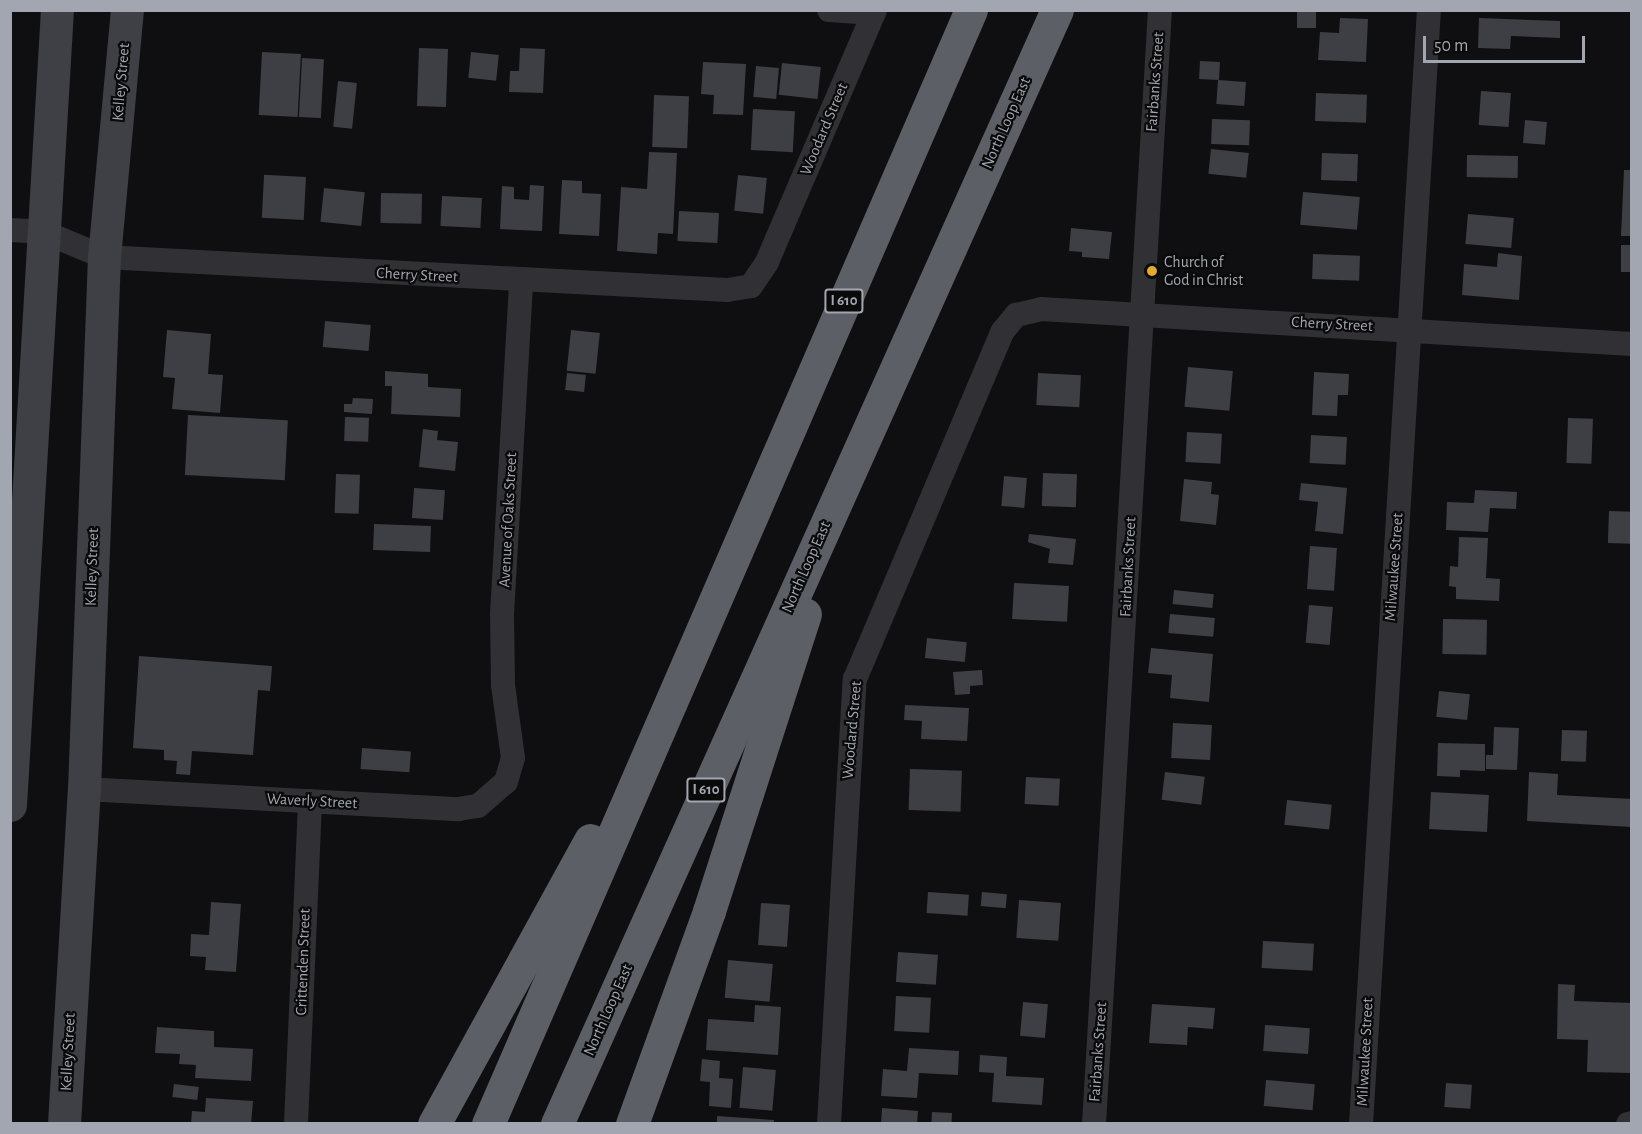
<!DOCTYPE html>
<style>
body{margin:0}
#map{position:relative;width:1642px;height:1134px;overflow:hidden;background:#0f0f11;font-family:"Alegreya Sans",sans-serif}
div>[style]{position:absolute}
[style*='--x']{left:calc(var(--x)*1px);top:calc(var(--y)*1px);width:calc(var(--w)*1px);rotate:calc(var(--a)*1deg)}
.building>*{inset:0;background:#3e3f44;transform-origin:0 0}
.street>*{height:24px;margin:-12px;padding:0 12px;transform-origin:12px;border-radius:12px;background:#313135}
.secondary>*{height:33px;margin:-16.5px;padding:0 16.5px;transform-origin:16.5px;border-radius:16.5px;background:#3f4045}
.highway>*{height:33px;margin:-16.5px;padding:0 16.5px;transform-origin:16.5px;border-radius:16.5px;background:#5d5f66}
.dots>*{width:16px;height:16px;translate:-50% -50%;box-sizing:border-box;border:3px solid #0a0a0b;border-radius:50%}
span{translate:-50% -50%;white-space:nowrap;text-align:center;line-height:1.15;-webkit-text-stroke:4.5px #0a0a0b;paint-order:stroke}
.shield-label span{padding:2px 4px;background:#0a0a0b;border:2px solid;border-radius:4px;-webkit-text-stroke-width:0}
.shield-label{font-size:15px;color:#a2a6b0;font-weight:700}
.street-label{font-size:16px;color:#a2a6b0}
.poi-label{font-size:16px;color:#a2a6b0}
.left{translate:0 -50%;text-align:left}
.frame{position:absolute;inset:0;border:12px solid #a2a6b0;pointer-events:none}
.scale{position:absolute;left:1423px;top:36px;width:162px;height:27px;box-sizing:border-box;border:3px solid #a2a6b0;border-top:0;padding-left:8px;font-size:18px;line-height:21px;white-space:nowrap;color:#a2a6b0;-webkit-text-stroke:4px #0a0a0b;paint-order:stroke}
</style>
<div id="map">
<div class="building">
<div style="left:1297px;top:10px;width:19px;height:18px"></div>
<div style="clip-path:polygon(1340px 18px,1368px 19px,1366px 62px,1318px 60px,1320px 32px,1339px 33px)"></div>
<div style="clip-path:polygon(1479px 18px,1560px 21px,1560px 38px,1511px 36px,1510px 49px,1478px 48px)"></div>
<div style="left:419px;top:48px;width:29px;height:58px;rotate:2deg"></div>
<div style="clip-path:polygon(520px 48px,545px 49px,543px 93px,509px 92px,510px 71px,519px 71px)"></div>
<div style="left:262px;top:52px;width:39px;height:63px;rotate:3deg"></div>
<div style="left:471px;top:52px;width:28px;height:26px;rotate:6deg"></div>
<div style="left:302px;top:58px;width:22px;height:59px;rotate:3deg"></div>
<div style="left:1200px;top:61px;width:20px;height:18px;rotate:3deg"></div>
<div style="clip-path:polygon(703px 62px,746px 64px,743px 115px,713px 114px,714px 95px,701px 94px)"></div>
<div style="left:782px;top:63px;width:39px;height:32px;rotate:6deg"></div>
<div style="left:756px;top:66px;width:23px;height:31px;rotate:5deg"></div>
<div style="left:1218px;top:80px;width:28px;height:24px;rotate:4deg"></div>
<div style="left:338px;top:81px;width:19px;height:46px;rotate:6deg"></div>
<div style="left:1481px;top:91px;width:30px;height:34px;rotate:4deg"></div>
<div style="left:1316px;top:93px;width:51px;height:28px;rotate:2deg"></div>
<div style="left:654px;top:95px;width:35px;height:52px;rotate:2deg"></div>
<div style="left:753px;top:109px;width:42px;height:41px;rotate:3deg"></div>
<div style="left:1212px;top:119px;width:38px;height:25px;rotate:2deg"></div>
<div style="left:1525px;top:120px;width:22px;height:23px;rotate:5deg"></div>
<div style="left:1211px;top:149px;width:38px;height:25px;rotate:6deg"></div>
<div style="clip-path:polygon(649px 152px,677px 153px,673px 234px,658px 233px,657px 254px,617px 251px,621px 187px,647px 189px)"></div>
<div style="left:1322px;top:153px;width:36px;height:27px;rotate:2deg"></div>
<div style="left:1467px;top:155px;width:51px;height:22px;rotate:1deg"></div>
<div style="clip-path:polygon(1624px 170px,1632px 170px,1632px 236px,1621px 236px)"></div>
<div style="left:738px;top:175px;width:29px;height:36px;rotate:6deg"></div>
<div style="left:306px;top:177px;width:43px;height:42px;rotate:93deg"></div>
<div style="clip-path:polygon(562px 180px,582px 181px,582px 193px,601px 194px,599px 236px,559px 234px)"></div>
<div style="clip-path:polygon(530px 185px,544px 186px,542px 231px,500px 229px,502px 186px,514px 187px,514px 199px,529px 200px)"></div>
<div style="left:324px;top:188px;width:41px;height:34px;rotate:6deg"></div>
<div style="left:1303px;top:192px;width:57px;height:33px;rotate:5deg"></div>
<div style="left:381px;top:193px;width:41px;height:30px;rotate:1deg"></div>
<div style="left:442px;top:196px;width:40px;height:30px;rotate:3deg"></div>
<div style="left:679px;top:211px;width:40px;height:30px;rotate:3deg"></div>
<div style="left:1468px;top:214px;width:46px;height:30px;rotate:5deg"></div>
<div style="clip-path:polygon(1071px 228px,1112px 232px,1109px 259px,1082px 257px,1082px 252px,1069px 251px)"></div>
<div style="left:1621px;top:245px;width:11px;height:27px"></div>
<div style="clip-path:polygon(1498px 253px,1522px 256px,1519px 300px,1462px 295px,1464px 264px,1497px 267px)"></div>
<div style="left:1313px;top:254px;width:47px;height:25px;rotate:2deg"></div>
<div style="left:325px;top:321px;width:46px;height:26px;rotate:5deg"></div>
<div style="clip-path:polygon(167px 330px,211px 334px,208px 374px,223px 375px,220px 413px,172px 409px,175px 378px,163px 377px)"></div>
<div style="left:571px;top:330px;width:29px;height:41px;rotate:6deg"></div>
<div style="left:1188px;top:367px;width:45px;height:40px;rotate:5deg"></div>
<div style="clip-path:polygon(385px 371px,428px 374px,428px 387px,461px 389px,460px 417px,391px 414px,392px 386px,385px 386px)"></div>
<div style="clip-path:polygon(1314px 372px,1349px 374px,1348px 395px,1338px 395px,1337px 416px,1312px 415px)"></div>
<div style="left:567px;top:373px;width:19px;height:17px;rotate:6deg"></div>
<div style="left:1038px;top:373px;width:43px;height:32px;rotate:3deg"></div>
<div style="clip-path:polygon(353px 398px,373px 399px,372px 414px,344px 412px,344px 404px,352px 404px)"></div>
<div style="left:188px;top:415px;width:100px;height:60px;rotate:3deg"></div>
<div style="left:345px;top:417px;width:24px;height:24px;rotate:2deg"></div>
<div style="left:1568px;top:418px;width:25px;height:45px;rotate:2deg"></div>
<div style="clip-path:polygon(423px 429px,438px 431px,437px 440px,458px 442px,455px 471px,419px 467px)"></div>
<div style="left:1187px;top:432px;width:35px;height:30px;rotate:3deg"></div>
<div style="left:1311px;top:435px;width:36px;height:28px;rotate:3deg"></div>
<div style="left:1043px;top:473px;width:34px;height:33px;rotate:2deg"></div>
<div style="left:336px;top:474px;width:24px;height:39px;rotate:2deg"></div>
<div style="left:1004px;top:476px;width:23px;height:30px;rotate:5deg"></div>
<div style="clip-path:polygon(1184px 479px,1212px 482px,1211px 494px,1219px 495px,1216px 525px,1180px 521px)"></div>
<div style="clip-path:polygon(1301px 483px,1347px 488px,1343px 534px,1315px 531px,1318px 502px,1299px 500px)"></div>
<div style="left:414px;top:488px;width:31px;height:30px;rotate:4deg"></div>
<div style="clip-path:polygon(1475px 490px,1517px 492px,1516px 509px,1490px 508px,1488px 532px,1446px 530px,1447px 502px,1474px 503px)"></div>
<div style="left:1609px;top:511px;width:23px;height:32px;rotate:2deg"></div>
<div style="left:374px;top:524px;width:57px;height:26px;rotate:2deg"></div>
<div style="clip-path:polygon(1029px 534px,1076px 539px,1073px 565px,1048px 563px,1050px 549px,1028px 542px)"></div>
<div style="clip-path:polygon(1459px 537px,1488px 538px,1486px 578px,1500px 579px,1499px 601px,1456px 599px,1456px 587px,1449px 586px,1450px 566px,1458px 567px)"></div>
<div style="left:1310px;top:546px;width:27px;height:43px;rotate:4deg"></div>
<div style="left:1014px;top:583px;width:55px;height:36px;rotate:3deg"></div>
<div style="left:1174px;top:590px;width:40px;height:14px;rotate:6deg"></div>
<div style="left:1309px;top:605px;width:24px;height:38px;rotate:5deg"></div>
<div style="left:1170px;top:614px;width:45px;height:19px;rotate:5deg"></div>
<div style="left:1443px;top:619px;width:44px;height:35px;rotate:1deg"></div>
<div style="left:927px;top:638px;width:40px;height:20px;rotate:6deg"></div>
<div style="clip-path:polygon(1151px 648px,1213px 654px,1209px 702px,1170px 698px,1172px 675px,1148px 673px)"></div>
<div style="clip-path:polygon(139px 656px,272px 666px,270px 691px,258px 690px,253px 755px,192px 751px,190px 775px,176px 774px,177px 761px,164px 760px,164px 750px,133px 748px)"></div>
<div style="clip-path:polygon(982px 670px,983px 685px,970px 686px,970px 694px,955px 695px,953px 672px)"></div>
<div style="left:1439px;top:691px;width:31px;height:26px;rotate:6deg"></div>
<div style="clip-path:polygon(905px 705px,969px 708px,967px 741px,921px 739px,922px 721px,904px 720px)"></div>
<div style="left:1173px;top:723px;width:39px;height:35px;rotate:3deg"></div>
<div style="clip-path:polygon(1494px 727px,1519px 728px,1517px 770px,1486px 769px,1486px 755px,1493px 755px)"></div>
<div style="left:1562px;top:730px;width:25px;height:31px;rotate:2deg"></div>
<div style="clip-path:polygon(1438px 743px,1485px 744px,1485px 771px,1460px 770px,1460px 777px,1437px 776px)"></div>
<div style="left:362px;top:748px;width:49px;height:21px;rotate:4deg"></div>
<div style="left:910px;top:769px;width:52px;height:41px;rotate:2deg"></div>
<div style="left:1165px;top:772px;width:40px;height:28px;rotate:7deg"></div>
<div style="clip-path:polygon(1529px 772px,1558px 774px,1557px 795px,1632px 799px,1632px 827px,1527px 821px)"></div>
<div style="left:1026px;top:777px;width:34px;height:27px;rotate:3deg"></div>
<div style="left:1431px;top:792px;width:58px;height:37px;rotate:3deg"></div>
<div style="left:1287px;top:800px;width:45px;height:25px;rotate:6deg"></div>
<div style="left:928px;top:892px;width:41px;height:21px;rotate:4deg"></div>
<div style="left:982px;top:892px;width:25px;height:14px;rotate:5deg"></div>
<div style="left:1019px;top:900px;width:42px;height:38px;rotate:4deg"></div>
<div style="clip-path:polygon(211px 902px,241px 904px,236px 972px,205px 970px,206px 957px,190px 956px,191px 934px,209px 935px)"></div>
<div style="left:761px;top:903px;width:29px;height:42px;rotate:4deg"></div>
<div style="left:1263px;top:941px;width:51px;height:27px;rotate:3deg"></div>
<div style="left:898px;top:952px;width:40px;height:30px;rotate:4deg"></div>
<div style="left:728px;top:960px;width:45px;height:38px;rotate:5deg"></div>
<div style="clip-path:polygon(1558px 984px,1575px 985px,1574px 1001px,1632px 1003px,1632px 1073px,1587px 1072px,1588px 1040px,1557px 1039px)"></div>
<div style="left:896px;top:996px;width:35px;height:35px;rotate:3deg"></div>
<div style="left:1023px;top:1002px;width:25px;height:34px;rotate:5deg"></div>
<div style="clip-path:polygon(1152px 1004px,1215px 1008px,1213px 1029px,1188px 1027px,1187px 1045px,1149px 1043px)"></div>
<div style="clip-path:polygon(755px 1005px,781px 1007px,778px 1055px,706px 1050px,708px 1019px,754px 1022px)"></div>
<div style="left:1265px;top:1025px;width:45px;height:26px;rotate:4deg"></div>
<div style="clip-path:polygon(157px 1027px,214px 1031px,214px 1047px,253px 1049px,251px 1081px,195px 1078px,196px 1065px,179px 1064px,180px 1054px,155px 1053px)"></div>
<div style="clip-path:polygon(909px 1048px,959px 1051px,958px 1075px,919px 1073px,917px 1098px,881px 1096px,883px 1069px,907px 1071px)"></div>
<div style="clip-path:polygon(980px 1055px,1007px 1057px,1006px 1076px,1044px 1078px,1042px 1105px,992px 1102px,994px 1073px,979px 1072px)"></div>
<div style="clip-path:polygon(702px 1059px,720px 1061px,719px 1078px,733px 1079px,731px 1108px,709px 1106px,710px 1082px,700px 1081px)"></div>
<div style="left:743px;top:1067px;width:33px;height:41px;rotate:5deg"></div>
<div style="left:1266px;top:1080px;width:49px;height:26px;rotate:5deg"></div>
<div style="left:1446px;top:1083px;width:26px;height:24px;rotate:4deg"></div>
<div style="left:174px;top:1084px;width:25px;height:13px;rotate:7deg"></div>
<div style="clip-path:polygon(206px 1098px,253px 1101px,251px 1124px,191px 1124px,192px 1111px,205px 1112px)"></div>
<div style="clip-path:polygon(882px 1108px,918px 1111px,917px 1124px,881px 1124px)"></div>
<div style="left:932px;top:1112px;width:20px;height:12px;rotate:3deg"></div>
<div style="clip-path:polygon(717px 1116px,774px 1120px,774px 1124px,717px 1124px)"></div>
</div>
<div class="street">
<div style="--x:829;--y:10;--w:45;--a:3.8"></div>
<div style="--x:10;--y:230;--w:34;--a:3"></div>
<div style="--x:44;--y:232;--w:65;--a:22.6"></div>
<div style="--x:104;--y:257;--w:624;--a:3.03"></div>
<div style="--x:727;--y:290;--w:24;--a:-9"></div>
<div style="--x:751;--y:286;--w:29;--a:-56"></div>
<div style="--x:767;--y:262;--w:274;--a:-66.8"></div>
<div style="--x:84;--y:789;--w:375;--a:3.1"></div>
<div style="--x:458;--y:809;--w:20;--a:-9"></div>
<div style="--x:478;--y:806;--w:37;--a:-41"></div>
<div style="--x:506;--y:782;--w:25;--a:-74"></div>
<div style="--x:513;--y:758;--w:74;--a:-97.8"></div>
<div style="--x:503;--y:685;--w:71;--a:-90.8"></div>
<div style="--x:502;--y:614;--w:334;--a:-86.7"></div>
<div style="--x:296;--y:1124;--w:323;--a:-87.5"></div>
<div style="--x:829;--y:1124;--w:446;--a:-86.7"></div>
<div style="--x:855;--y:679;--w:378;--a:-67"></div>
<div style="--x:1003;--y:331;--w:21;--a:-51"></div>
<div style="--x:1016;--y:315;--w:26;--a:-13"></div>
<div style="--x:1041;--y:309;--w:592;--a:3.39"></div>
<div style="--x:1094;--y:1124;--w:1116;--a:-86.61"></div>
<div style="--x:1361;--y:1124;--w:1116;--a:-86.51"></div>
<div style="--x:1628;--y:1124;--w:4;--a:-14"></div>
</div>
<div class="secondary">
<div style="--x:10;--y:805;--w:796;--a:-86.62"></div>
<div style="--x:64;--y:1124;--w:336;--a:-86.6"></div>
<div style="--x:84;--y:789;--w:532;--a:-87.85"></div>
<div style="--x:104;--y:257;--w:248;--a:-84.7"></div>
</div>
<div class="highway">
<div style="--x:434;--y:1124;--w:324;--a:-61.2"></div>
<div style="--x:488;--y:1124;--w:1214;--a:-66.56"></div>
<div style="--x:557;--y:1124;--w:1221;--a:-65.83"></div>
<div style="--x:632;--y:1124;--w:226;--a:-70.1"></div>
<div style="--x:709;--y:911;--w:312;--a:-72.1"></div>
</div>
<div class="dots">
<div style="left:1152px;top:271px;background:#e1aa37"></div>
</div>
<div class="shield-label">
<span style="left:844px;top:301px">I 610</span>
<span style="left:706px;top:790px">I 610</span>
</div>
<div class="street-label">
<span style="left:121px;top:82px;rotate:-85deg">Kelley Street</span>
<span style="left:1155px;top:82px;rotate:-86deg">Fairbanks Street</span>
<span style="left:1006px;top:123px;rotate:-66deg">North Loop East</span>
<span style="left:824px;top:129px;rotate:-67deg">Woodard Street</span>
<span style="left:417px;top:275px;rotate:3deg">Cherry Street</span>
<span style="left:1332px;top:324px;rotate:3deg">Cherry Street</span>
<span style="left:508px;top:520px;rotate:-87deg">Avenue of Oaks Street</span>
<span style="left:92px;top:567px;rotate:-88deg">Kelley Street</span>
<span style="left:806px;top:567px;rotate:-66deg">North Loop East</span>
<span style="left:1128px;top:567px;rotate:-87deg">Fairbanks Street</span>
<span style="left:1394px;top:567px;rotate:-86deg">Milwaukee Street</span>
<span style="left:852px;top:730px;rotate:-85deg">Woodard Street</span>
<span style="left:312px;top:801px;rotate:3deg">Waverly Street</span>
<span style="left:303px;top:962px;rotate:-88deg">Crittenden Street</span>
<span style="left:608px;top:1010px;rotate:-66deg">North Loop East</span>
<span style="left:68px;top:1052px;rotate:-87deg">Kelley Street</span>
<span style="left:1098px;top:1052px;rotate:-86deg">Fairbanks Street</span>
<span style="left:1365px;top:1052px;rotate:-87deg">Milwaukee Street</span>
</div>
<div class="poi-label">
<span class="left" style="left:1164px;top:271px">Church of<br>God in Christ</span>
</div>
<div class="frame"></div>
<div class="scale">50 m</div>
</div>
